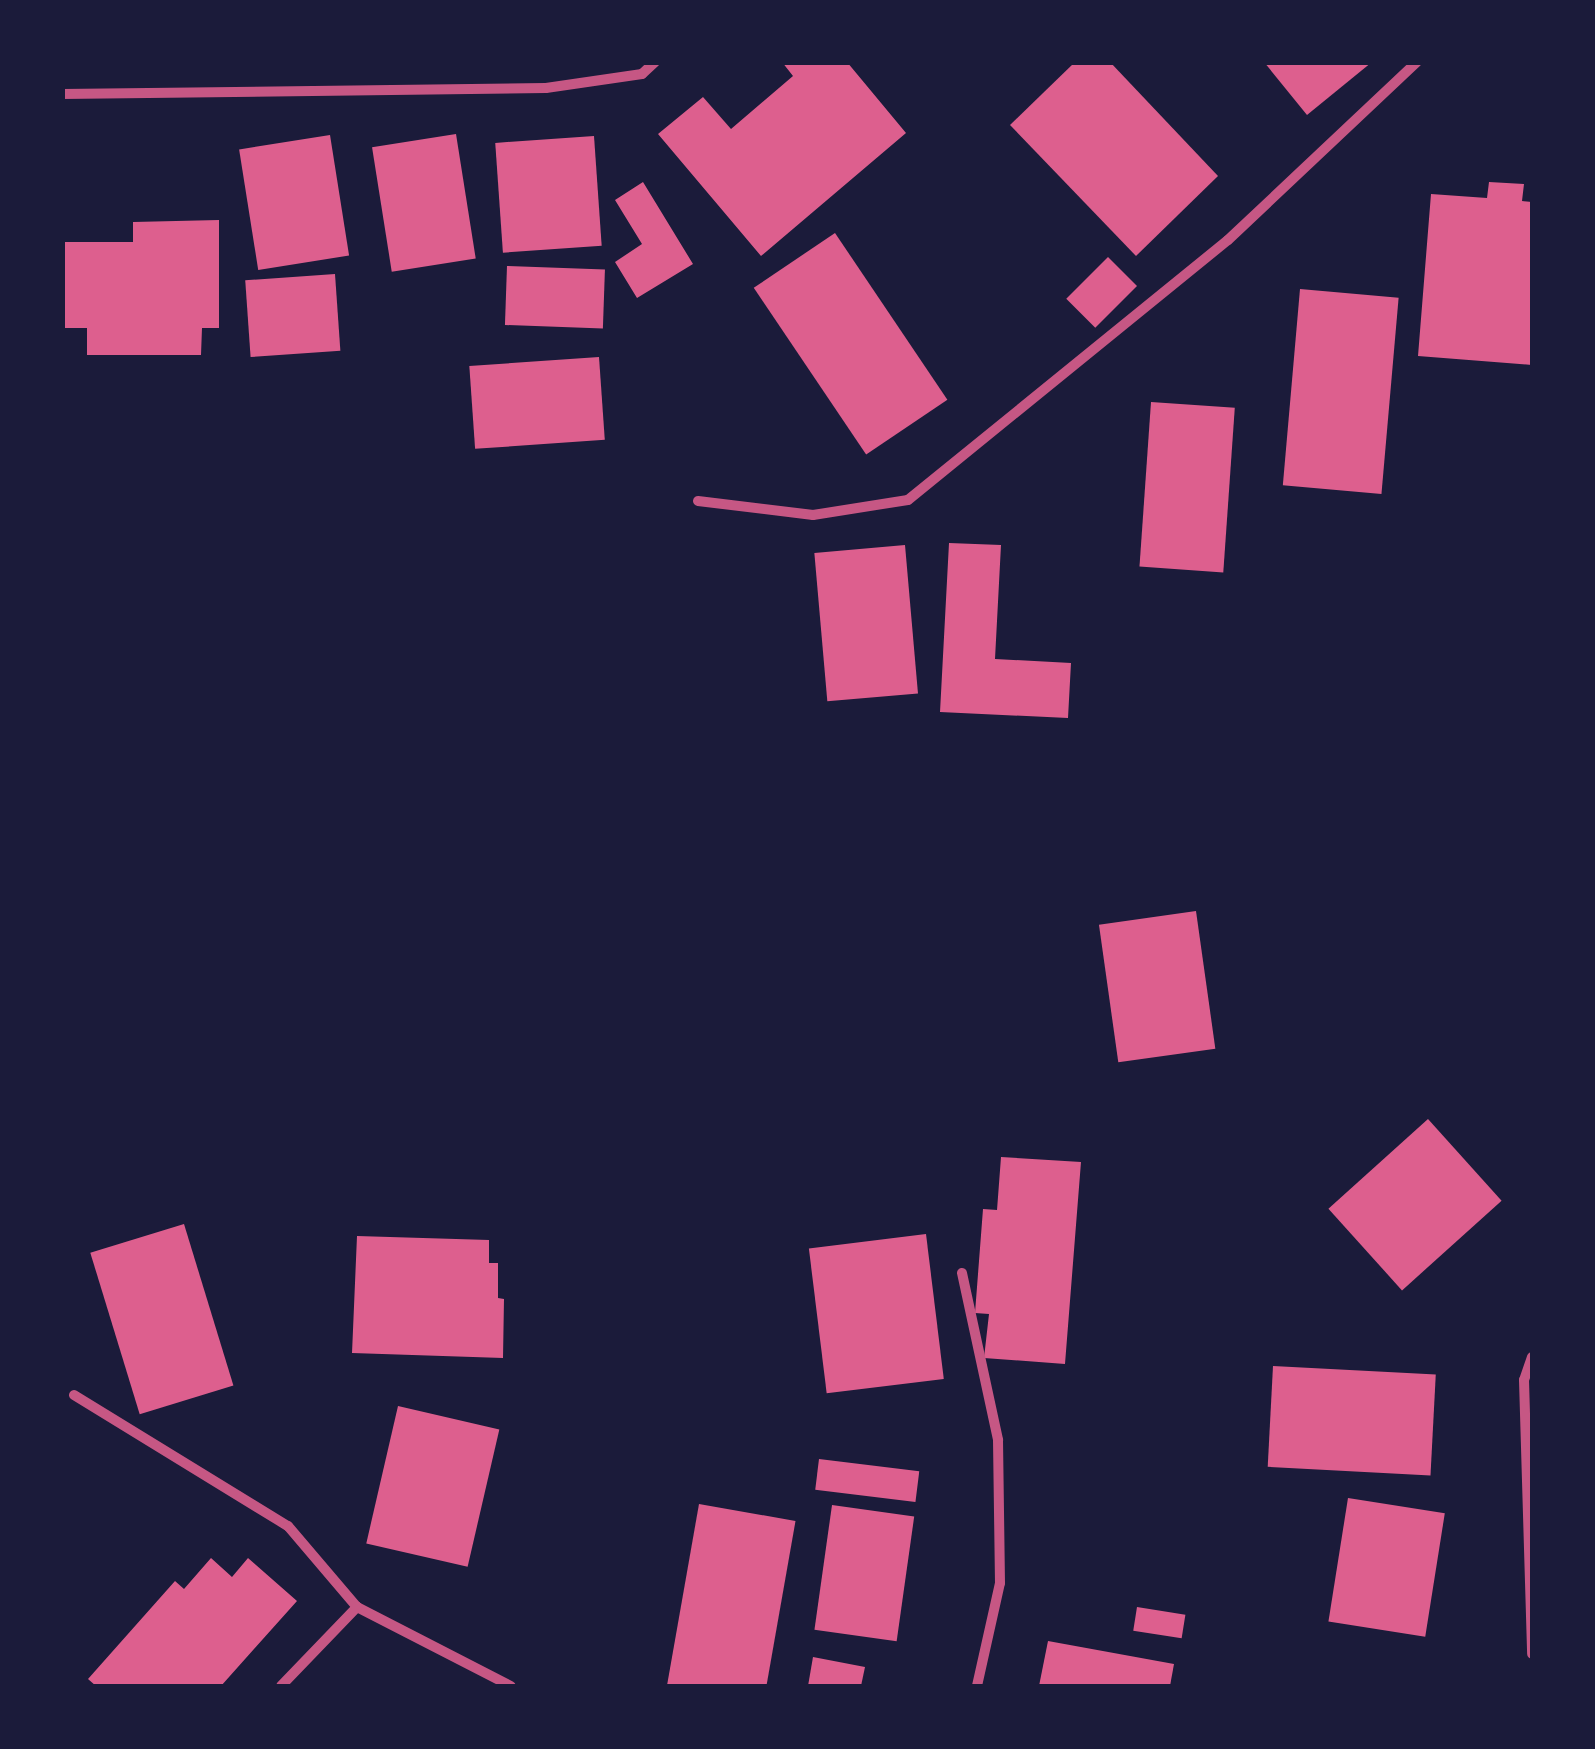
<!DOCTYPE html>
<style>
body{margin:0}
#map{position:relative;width:1595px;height:1749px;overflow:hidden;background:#1b1b3a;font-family:"Golos Text",sans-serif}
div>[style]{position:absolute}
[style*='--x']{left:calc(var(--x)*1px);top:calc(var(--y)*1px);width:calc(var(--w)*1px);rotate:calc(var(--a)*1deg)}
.building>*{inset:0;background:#dd5f8e;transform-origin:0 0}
.minor>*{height:10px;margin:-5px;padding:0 5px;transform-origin:5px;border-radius:5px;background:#c65784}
span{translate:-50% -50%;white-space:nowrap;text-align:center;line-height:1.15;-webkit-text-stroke:9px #1b1b3a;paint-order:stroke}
.frame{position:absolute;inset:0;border:65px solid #1b1b3a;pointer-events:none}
</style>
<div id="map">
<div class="building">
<div style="clip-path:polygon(782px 62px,847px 62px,906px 133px,761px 256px,658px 134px,703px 97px,731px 129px,793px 76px)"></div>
<div style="clip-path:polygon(1075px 62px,1110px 62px,1218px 176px,1136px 256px,1010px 125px)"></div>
<div style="clip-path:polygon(1264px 62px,1372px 62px,1307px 115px)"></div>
<div style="left:456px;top:134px;width:126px;height:85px;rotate:81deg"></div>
<div style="left:330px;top:135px;width:122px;height:92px;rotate:81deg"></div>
<div style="left:594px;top:136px;width:110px;height:99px;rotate:86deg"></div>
<div style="clip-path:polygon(643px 182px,693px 264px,637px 298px,615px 262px,642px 244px,615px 200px)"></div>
<div style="clip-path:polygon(1489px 182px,1524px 184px,1522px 201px,1532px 202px,1532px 365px,1418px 356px,1431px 194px,1487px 198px)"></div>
<div style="clip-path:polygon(219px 220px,219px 328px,202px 328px,201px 355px,87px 355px,87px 328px,62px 328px,62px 242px,133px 242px,133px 222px)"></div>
<div style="left:835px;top:233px;width:201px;height:98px;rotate:56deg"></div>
<div style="left:1108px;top:257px;width:41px;height:59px;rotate:45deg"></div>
<div style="left:507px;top:266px;width:98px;height:59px;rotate:2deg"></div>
<div style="left:335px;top:274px;width:77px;height:90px;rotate:86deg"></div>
<div style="left:1300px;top:289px;width:99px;height:197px;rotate:5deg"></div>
<div style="left:599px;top:357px;width:83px;height:130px;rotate:86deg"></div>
<div style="left:1151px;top:402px;width:84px;height:165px;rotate:4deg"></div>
<div style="clip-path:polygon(949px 543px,1001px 545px,995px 659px,1071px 663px,1068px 718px,940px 712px)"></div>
<div style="left:905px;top:545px;width:149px;height:91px;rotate:85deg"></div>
<div style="left:1196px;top:911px;width:139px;height:98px;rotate:82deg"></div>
<div style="left:1428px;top:1119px;width:110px;height:134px;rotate:48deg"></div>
<div style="clip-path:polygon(1001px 1157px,1081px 1162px,1065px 1364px,984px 1358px,989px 1314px,975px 1313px,983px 1209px,997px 1210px)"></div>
<div style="left:184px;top:1224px;width:169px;height:98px;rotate:73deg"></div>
<div style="left:926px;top:1234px;width:146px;height:118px;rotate:83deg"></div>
<div style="clip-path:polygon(357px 1236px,489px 1240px,489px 1263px,498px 1263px,498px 1298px,504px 1299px,503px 1358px,352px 1353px)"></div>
<div style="left:1273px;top:1366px;width:163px;height:101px;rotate:3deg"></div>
<div style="left:398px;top:1406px;width:104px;height:141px;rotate:13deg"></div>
<div style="left:819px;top:1459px;width:101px;height:31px;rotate:7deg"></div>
<div style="left:1348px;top:1498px;width:98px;height:125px;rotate:9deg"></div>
<div style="left:699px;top:1504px;width:98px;height:185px;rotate:10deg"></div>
<div style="left:832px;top:1505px;width:83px;height:126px;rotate:8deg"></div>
<div style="clip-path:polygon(211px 1558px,232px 1577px,248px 1558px,297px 1601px,221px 1686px,96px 1686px,88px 1679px,175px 1581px,184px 1589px)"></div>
<div style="left:1137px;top:1607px;width:49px;height:24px;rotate:9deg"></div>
<div style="clip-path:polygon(1048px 1641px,1174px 1664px,1170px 1686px,1039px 1686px)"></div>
<div style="clip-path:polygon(813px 1657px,865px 1667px,861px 1686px,808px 1686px)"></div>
</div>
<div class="minor">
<div style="--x:62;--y:94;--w:484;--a:-0.7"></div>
<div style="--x:546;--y:88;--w:97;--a:-8.3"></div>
<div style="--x:642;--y:74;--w:18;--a:-43"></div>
<div style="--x:698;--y:501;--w:116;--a:6.9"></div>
<div style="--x:813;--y:515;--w:96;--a:-9"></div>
<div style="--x:908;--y:500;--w:412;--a:-39.1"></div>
<div style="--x:1228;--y:240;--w:260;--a:-43.3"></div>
<div style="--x:962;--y:1273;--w:171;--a:77.8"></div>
<div style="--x:998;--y:1440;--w:143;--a:89.2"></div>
<div style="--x:1000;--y:1583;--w:106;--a:102.6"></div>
<div style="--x:1532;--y:1357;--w:24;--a:109"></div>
<div style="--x:1524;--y:1380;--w:274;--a:88.3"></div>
<div style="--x:74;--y:1395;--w:251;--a:31.5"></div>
<div style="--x:288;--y:1526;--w:106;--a:49.6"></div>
<div style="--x:357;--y:1607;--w:173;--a:27.2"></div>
<div style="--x:281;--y:1686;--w:110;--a:-46.1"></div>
</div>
<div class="frame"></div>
</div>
